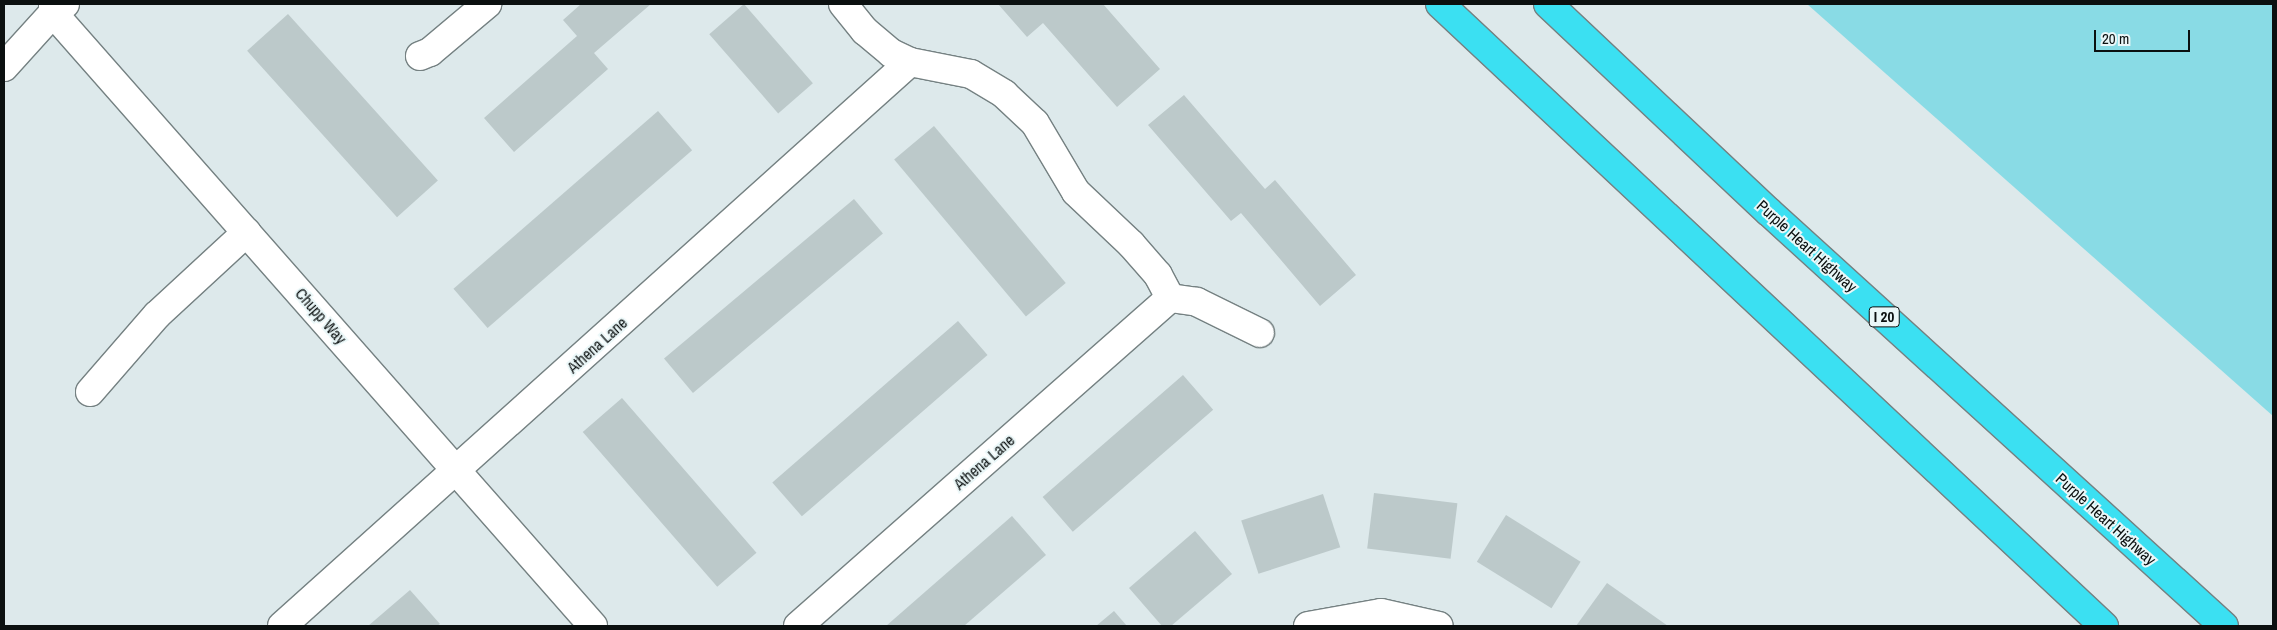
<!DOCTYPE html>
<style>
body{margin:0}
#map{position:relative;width:2277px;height:630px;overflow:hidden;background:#dde9eb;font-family:"Archivo Narrow",sans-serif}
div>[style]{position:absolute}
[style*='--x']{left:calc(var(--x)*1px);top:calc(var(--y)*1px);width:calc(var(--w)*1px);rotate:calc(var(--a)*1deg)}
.green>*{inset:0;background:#89dbe5}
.building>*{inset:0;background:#bcc9ca;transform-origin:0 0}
.roads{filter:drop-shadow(1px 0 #758182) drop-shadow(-1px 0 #758182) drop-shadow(0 1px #758182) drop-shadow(0 -1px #758182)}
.minor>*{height:28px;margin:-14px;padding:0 14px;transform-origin:14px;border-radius:14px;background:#fff}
.highway>*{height:28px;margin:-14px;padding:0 14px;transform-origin:14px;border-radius:14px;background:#3be0f2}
span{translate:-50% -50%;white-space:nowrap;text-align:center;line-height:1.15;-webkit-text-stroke:4px #eaf7f8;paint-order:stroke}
.shield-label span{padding:1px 4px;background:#eaf7f8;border:1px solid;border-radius:4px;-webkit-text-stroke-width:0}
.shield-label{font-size:15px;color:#0b1010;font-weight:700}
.street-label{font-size:16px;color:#0b1010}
.frame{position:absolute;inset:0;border:5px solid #0b1010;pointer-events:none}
.scale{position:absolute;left:2094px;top:30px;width:96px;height:22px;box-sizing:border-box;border:2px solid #0b1010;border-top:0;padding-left:6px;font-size:15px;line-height:18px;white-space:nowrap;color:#0b1010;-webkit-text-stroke:4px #eaf7f8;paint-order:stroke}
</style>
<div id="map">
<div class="green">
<div style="clip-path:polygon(1807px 4px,2273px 4px,2273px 416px)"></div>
</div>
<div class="building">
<div style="clip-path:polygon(581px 4px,651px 4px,594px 53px,608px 69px,514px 152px,484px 118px,577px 36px,563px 20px)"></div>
<div style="left:744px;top:4px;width:105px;height:46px;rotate:49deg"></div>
<div style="clip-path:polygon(998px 4px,1103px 4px,1160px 69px,1117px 107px,1043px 23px,1027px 37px)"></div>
<div style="left:288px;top:14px;width:224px;height:55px;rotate:48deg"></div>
<div style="clip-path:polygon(1184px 95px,1265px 189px,1275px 180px,1356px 275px,1320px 306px,1241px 213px,1231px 221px,1148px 125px)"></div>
<div style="left:658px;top:111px;width:52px;height:271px;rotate:49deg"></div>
<div style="left:934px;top:126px;width:205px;height:52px;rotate:50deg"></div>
<div style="left:854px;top:199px;width:45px;height:248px;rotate:50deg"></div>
<div style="left:958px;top:321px;width:45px;height:246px;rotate:49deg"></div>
<div style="left:1183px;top:375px;width:46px;height:186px;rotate:49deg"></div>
<div style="left:622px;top:398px;width:205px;height:52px;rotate:49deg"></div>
<div style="left:1374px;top:493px;width:84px;height:56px;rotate:7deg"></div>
<div style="left:1323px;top:494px;width:56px;height:86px;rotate:72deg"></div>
<div style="left:1506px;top:515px;width:88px;height:55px;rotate:32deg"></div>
<div style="clip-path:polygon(1012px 516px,1046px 555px,964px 626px,886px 626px)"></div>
<div style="clip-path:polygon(1195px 531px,1232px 574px,1171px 626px,1162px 626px,1129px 588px)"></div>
<div style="clip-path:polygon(1607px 583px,1668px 626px,1576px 626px)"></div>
<div style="clip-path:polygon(410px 590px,440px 624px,437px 626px,368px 626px)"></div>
<div style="clip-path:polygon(1114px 611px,1127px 626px,1096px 626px)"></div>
</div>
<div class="roads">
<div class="minor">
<div style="--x:53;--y:4;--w:9;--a:90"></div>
<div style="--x:53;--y:13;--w:817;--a:48.62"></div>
<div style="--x:843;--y:4;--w:35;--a:51"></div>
<div style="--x:865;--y:31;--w:34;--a:40"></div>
<div style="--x:891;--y:53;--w:21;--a:25"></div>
<div style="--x:910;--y:62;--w:62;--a:11.1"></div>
<div style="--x:971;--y:74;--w:39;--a:31"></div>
<div style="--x:1004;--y:94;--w:42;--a:43.1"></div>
<div style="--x:1035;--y:123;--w:80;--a:59.3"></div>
<div style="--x:1076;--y:192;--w:76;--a:43.4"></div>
<div style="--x:1131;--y:244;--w:41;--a:48.9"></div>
<div style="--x:1158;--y:275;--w:26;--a:62"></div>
<div style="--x:1170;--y:298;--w:27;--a:8"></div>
<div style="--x:1197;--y:302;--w:70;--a:26.2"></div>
<div style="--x:420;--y:56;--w:11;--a:-22"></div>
<div style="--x:430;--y:52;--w:75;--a:-40.1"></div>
<div style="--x:4;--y:67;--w:73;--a:-47.8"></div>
<div style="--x:53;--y:13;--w:15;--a:-37"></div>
<div style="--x:90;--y:392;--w:102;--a:-49"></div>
<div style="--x:157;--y:315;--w:122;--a:-42.7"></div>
<div style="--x:282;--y:626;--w:844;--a:-41.93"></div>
<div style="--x:798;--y:626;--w:496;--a:-41.4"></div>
<div style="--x:1308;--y:626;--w:74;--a:-10.1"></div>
<div style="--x:1381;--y:613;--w:59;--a:12.6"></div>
</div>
<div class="highway">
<div style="--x:1440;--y:4;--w:910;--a:43.13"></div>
<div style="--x:1548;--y:4;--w:303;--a:43.3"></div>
<div style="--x:1769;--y:212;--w:615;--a:42.3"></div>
</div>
</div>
<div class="shield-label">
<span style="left:1884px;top:317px">I 20</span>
</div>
<div class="street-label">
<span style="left:1807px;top:246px;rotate:42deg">Purple Heart Highway</span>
<span style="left:321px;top:316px;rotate:49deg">Chupp Way</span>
<span style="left:597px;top:345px;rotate:-42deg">Athena Lane</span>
<span style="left:984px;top:462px;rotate:-41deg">Athena Lane</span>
<span style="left:2106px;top:519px;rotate:42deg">Purple Heart Highway</span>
</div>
<div class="frame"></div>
<div class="scale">20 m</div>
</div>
